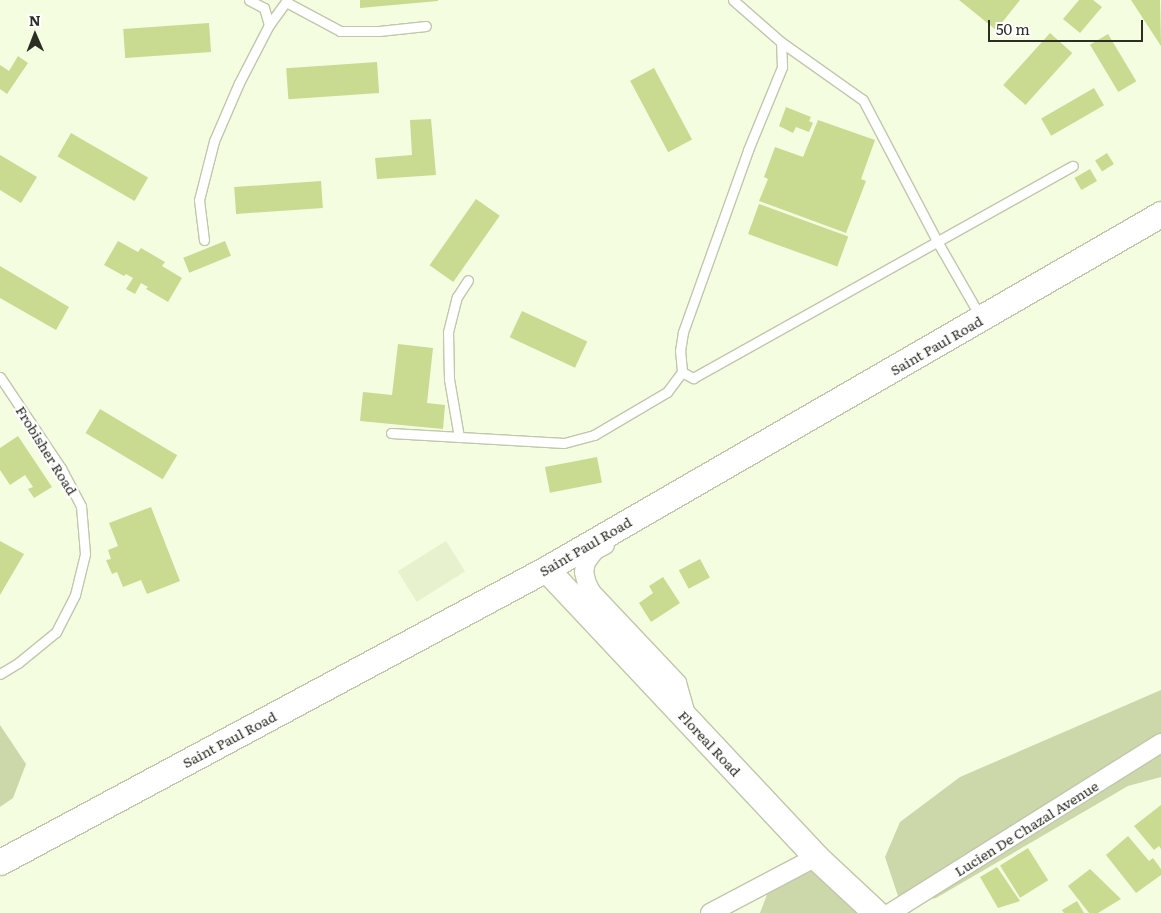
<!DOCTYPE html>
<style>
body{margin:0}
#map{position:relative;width:1161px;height:913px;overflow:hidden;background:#f5fde0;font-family:Literata,serif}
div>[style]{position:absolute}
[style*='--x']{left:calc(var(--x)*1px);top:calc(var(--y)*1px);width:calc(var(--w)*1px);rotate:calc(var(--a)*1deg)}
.built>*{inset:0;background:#e8f1ce;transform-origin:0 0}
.green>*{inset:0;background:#ccd7aa}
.building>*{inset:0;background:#c9da91;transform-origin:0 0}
.roads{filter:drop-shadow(1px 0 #c0c7ac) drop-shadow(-1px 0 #c0c7ac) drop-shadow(0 1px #c0c7ac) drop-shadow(0 -1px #c0c7ac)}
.service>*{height:9px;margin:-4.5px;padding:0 4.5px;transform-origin:4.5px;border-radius:4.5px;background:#fff}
.minor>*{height:18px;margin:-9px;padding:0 9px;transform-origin:9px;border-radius:9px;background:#fff}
.secondary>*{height:25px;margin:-12.5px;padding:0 12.5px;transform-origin:12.5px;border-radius:12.5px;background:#fff}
span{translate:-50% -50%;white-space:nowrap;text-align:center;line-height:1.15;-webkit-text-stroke:4.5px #fff;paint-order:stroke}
.street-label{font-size:14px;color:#2c2e24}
.north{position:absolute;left:10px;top:10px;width:50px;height:50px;-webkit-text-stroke:4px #fff;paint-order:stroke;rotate:359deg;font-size:14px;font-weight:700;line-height:20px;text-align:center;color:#2c2e24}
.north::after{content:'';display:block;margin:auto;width:18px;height:22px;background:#2c2e24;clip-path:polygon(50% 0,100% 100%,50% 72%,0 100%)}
.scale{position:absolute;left:988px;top:20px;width:155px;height:22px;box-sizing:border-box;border:2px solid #2c2e24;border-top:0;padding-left:6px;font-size:15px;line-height:18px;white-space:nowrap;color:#2c2e24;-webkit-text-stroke:4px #fff;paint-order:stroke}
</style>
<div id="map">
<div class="built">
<div style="left:446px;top:541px;width:36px;height:57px;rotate:58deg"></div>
</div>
<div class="green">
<div style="clip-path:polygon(1161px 690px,1161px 777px,1128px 786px,936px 898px,901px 905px,885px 857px,900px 822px,960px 777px)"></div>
<div style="clip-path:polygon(0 725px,26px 764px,13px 798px,0 807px)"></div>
<div style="clip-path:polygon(810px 866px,875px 913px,760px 913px,773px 879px)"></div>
</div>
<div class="building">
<div style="clip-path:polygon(360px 0,438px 0,438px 1px,360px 8px)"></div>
<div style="clip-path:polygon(959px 0,1020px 0,996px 30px)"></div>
<div style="clip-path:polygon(1079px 0,1093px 0,1102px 7px,1080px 33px,1063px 19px)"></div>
<div style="clip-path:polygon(1131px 0,1160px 0,1161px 46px)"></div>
<div style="left:209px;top:23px;width:29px;height:86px;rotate:86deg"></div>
<div style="left:1050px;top:33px;width:30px;height:70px;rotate:42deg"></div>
<div style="left:1108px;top:34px;width:55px;height:21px;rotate:59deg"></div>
<div style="clip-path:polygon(18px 56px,28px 63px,7px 94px,0 89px,0 65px,9px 71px)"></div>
<div style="left:377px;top:62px;width:31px;height:91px;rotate:86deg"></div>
<div style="left:654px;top:68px;width:81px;height:27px;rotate:62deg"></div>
<div style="left:1094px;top:88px;width:20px;height:61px;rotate:60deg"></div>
<div style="clip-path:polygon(786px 107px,811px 117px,809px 121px,813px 123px,809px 132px,796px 127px,793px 133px,779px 126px)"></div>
<div style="clip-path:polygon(431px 119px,436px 175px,377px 179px,375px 158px,412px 155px,410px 120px)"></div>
<div style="clip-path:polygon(818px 120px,875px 140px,861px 179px,866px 181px,846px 233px,759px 201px,768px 179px,764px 177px,775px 147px,803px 157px)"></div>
<div style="left:71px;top:133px;width:89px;height:27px;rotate:30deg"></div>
<div style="left:1107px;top:153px;width:13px;height:14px;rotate:58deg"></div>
<div style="clip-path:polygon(0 155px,37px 177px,21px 203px,0 190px)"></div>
<div style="left:1090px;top:169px;width:14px;height:18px;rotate:60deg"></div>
<div style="left:321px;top:181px;width:27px;height:87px;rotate:86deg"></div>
<div style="left:476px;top:199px;width:29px;height:81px;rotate:35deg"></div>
<div style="left:759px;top:204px;width:95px;height:32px;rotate:20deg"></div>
<div style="clip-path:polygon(118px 241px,138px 252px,141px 248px,165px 262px,162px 266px,182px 278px,168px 302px,146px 289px,148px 287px,141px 283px,135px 294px,126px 289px,133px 278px,126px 274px,124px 276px,104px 265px)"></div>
<div style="left:225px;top:241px;width:16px;height:45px;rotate:68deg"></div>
<div style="clip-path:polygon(0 266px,69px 307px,56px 330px,0 298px)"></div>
<div style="left:522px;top:311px;width:72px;height:29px;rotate:25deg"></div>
<div style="clip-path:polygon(398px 344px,433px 348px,427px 403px,445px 405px,443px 429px,360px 421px,363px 392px,392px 395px)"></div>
<div style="left:100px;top:409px;width:90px;height:28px;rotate:31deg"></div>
<div style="clip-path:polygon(18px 436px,52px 487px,34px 498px,28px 489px,33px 487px,25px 475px,10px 485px,0 470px,0 448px)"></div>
<div style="left:597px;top:457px;width:26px;height:53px;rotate:79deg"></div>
<div style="clip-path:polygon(151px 507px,180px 581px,147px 594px,141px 580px,123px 587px,117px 572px,112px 574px,106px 560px,111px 559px,108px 550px,118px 546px,109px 523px)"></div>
<div style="clip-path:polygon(0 541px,24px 554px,0 595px)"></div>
<div style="left:700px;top:559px;width:21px;height:24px;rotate:62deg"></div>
<div style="clip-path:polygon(663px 577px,680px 603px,651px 622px,639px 603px,653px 593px,649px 586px)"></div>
<div style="clip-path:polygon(1161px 805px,1161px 849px,1159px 846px,1154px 850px,1134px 826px)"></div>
<div style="clip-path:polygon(1128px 836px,1149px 861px,1153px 858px,1161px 869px,1161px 875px,1136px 893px,1106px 855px)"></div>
<div style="left:1028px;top:848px;width:38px;height:33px;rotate:58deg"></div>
<div style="clip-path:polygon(997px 867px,1020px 901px,998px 908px,980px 877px)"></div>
<div style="clip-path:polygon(1090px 869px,1121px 899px,1098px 913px,1089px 913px,1068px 886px)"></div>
<div style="clip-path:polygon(1077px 901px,1084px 913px,1064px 913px,1062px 910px)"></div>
</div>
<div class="roads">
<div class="service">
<div style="--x:733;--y:0;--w:64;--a:41.2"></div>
<div style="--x:781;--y:42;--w:100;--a:35.3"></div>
<div style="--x:863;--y:100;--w:161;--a:62.3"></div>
<div style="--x:938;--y:243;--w:84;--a:60.1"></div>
<div style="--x:286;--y:2;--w:61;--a:28.2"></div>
<div style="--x:340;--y:31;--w:39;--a:0"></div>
<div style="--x:379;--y:31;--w:47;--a:-6.1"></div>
<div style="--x:269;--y:25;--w:31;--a:-54"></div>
<div style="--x:204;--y:240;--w:40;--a:-97.1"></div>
<div style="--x:199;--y:200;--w:61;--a:-75.7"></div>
<div style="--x:214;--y:141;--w:63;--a:-66.7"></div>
<div style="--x:239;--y:83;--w:65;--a:-62.7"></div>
<div style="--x:269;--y:25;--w:18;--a:-106"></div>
<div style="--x:264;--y:8;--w:17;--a:-152"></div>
<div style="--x:682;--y:372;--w:13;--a:29"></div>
<div style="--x:693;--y:378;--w:435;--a:-29.2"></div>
<div style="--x:0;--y:377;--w:110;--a:56.2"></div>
<div style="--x:61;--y:468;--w:43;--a:62.2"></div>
<div style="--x:81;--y:506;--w:48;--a:85.2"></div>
<div style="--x:85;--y:554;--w:42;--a:103.7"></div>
<div style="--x:75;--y:595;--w:42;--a:117.2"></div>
<div style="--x:56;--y:632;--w:49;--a:140.8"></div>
<div style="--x:18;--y:663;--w:21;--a:149"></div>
<div style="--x:391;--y:433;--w:173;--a:3.3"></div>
<div style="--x:564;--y:443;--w:31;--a:-15"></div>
<div style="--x:594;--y:435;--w:85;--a:-30.5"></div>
<div style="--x:667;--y:392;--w:25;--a:-53"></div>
<div style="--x:682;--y:372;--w:21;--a:-95"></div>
<div style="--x:680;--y:351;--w:19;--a:-81"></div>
<div style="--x:683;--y:332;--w:193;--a:-70.3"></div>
<div style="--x:748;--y:150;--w:90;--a:-67.7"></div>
<div style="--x:782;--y:67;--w:25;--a:-92"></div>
<div style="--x:459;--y:437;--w:59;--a:-99.8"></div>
<div style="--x:449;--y:379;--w:47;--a:-91.2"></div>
<div style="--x:448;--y:332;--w:36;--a:-76"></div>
<div style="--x:457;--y:297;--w:20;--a:-57"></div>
</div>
<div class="minor">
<div style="--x:605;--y:545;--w:11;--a:153"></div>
<div style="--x:595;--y:550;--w:15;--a:127"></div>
<div style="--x:586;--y:562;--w:10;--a:101"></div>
<div style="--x:584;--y:572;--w:12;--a:76"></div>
<div style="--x:587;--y:584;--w:10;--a:61"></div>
<div style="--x:592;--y:593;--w:124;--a:46.6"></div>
<div style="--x:677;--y:683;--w:35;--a:74"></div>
<div style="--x:710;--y:913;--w:120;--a:-27.8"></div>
<div style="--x:890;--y:913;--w:320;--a:-32.1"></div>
</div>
<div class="secondary">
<div style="--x:546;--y:569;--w:395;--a:46.8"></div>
<div style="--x:816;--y:857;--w:82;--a:43"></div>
<div style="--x:0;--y:862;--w:620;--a:-28.22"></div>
<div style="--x:546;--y:569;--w:710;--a:-30"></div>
</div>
</div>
<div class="street-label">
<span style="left:936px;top:345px;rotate:-30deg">Saint Paul Road</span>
<span style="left:47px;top:450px;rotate:58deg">Frobisher Road</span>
<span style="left:585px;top:546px;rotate:-30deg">Saint Paul Road</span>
<span style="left:229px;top:739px;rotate:-28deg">Saint Paul Road</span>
<span style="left:710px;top:743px;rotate:47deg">Floreal Road</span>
<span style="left:1026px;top:828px;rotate:-32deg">Lucien De Chazal Avenue</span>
</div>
<div class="north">N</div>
<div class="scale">50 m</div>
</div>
